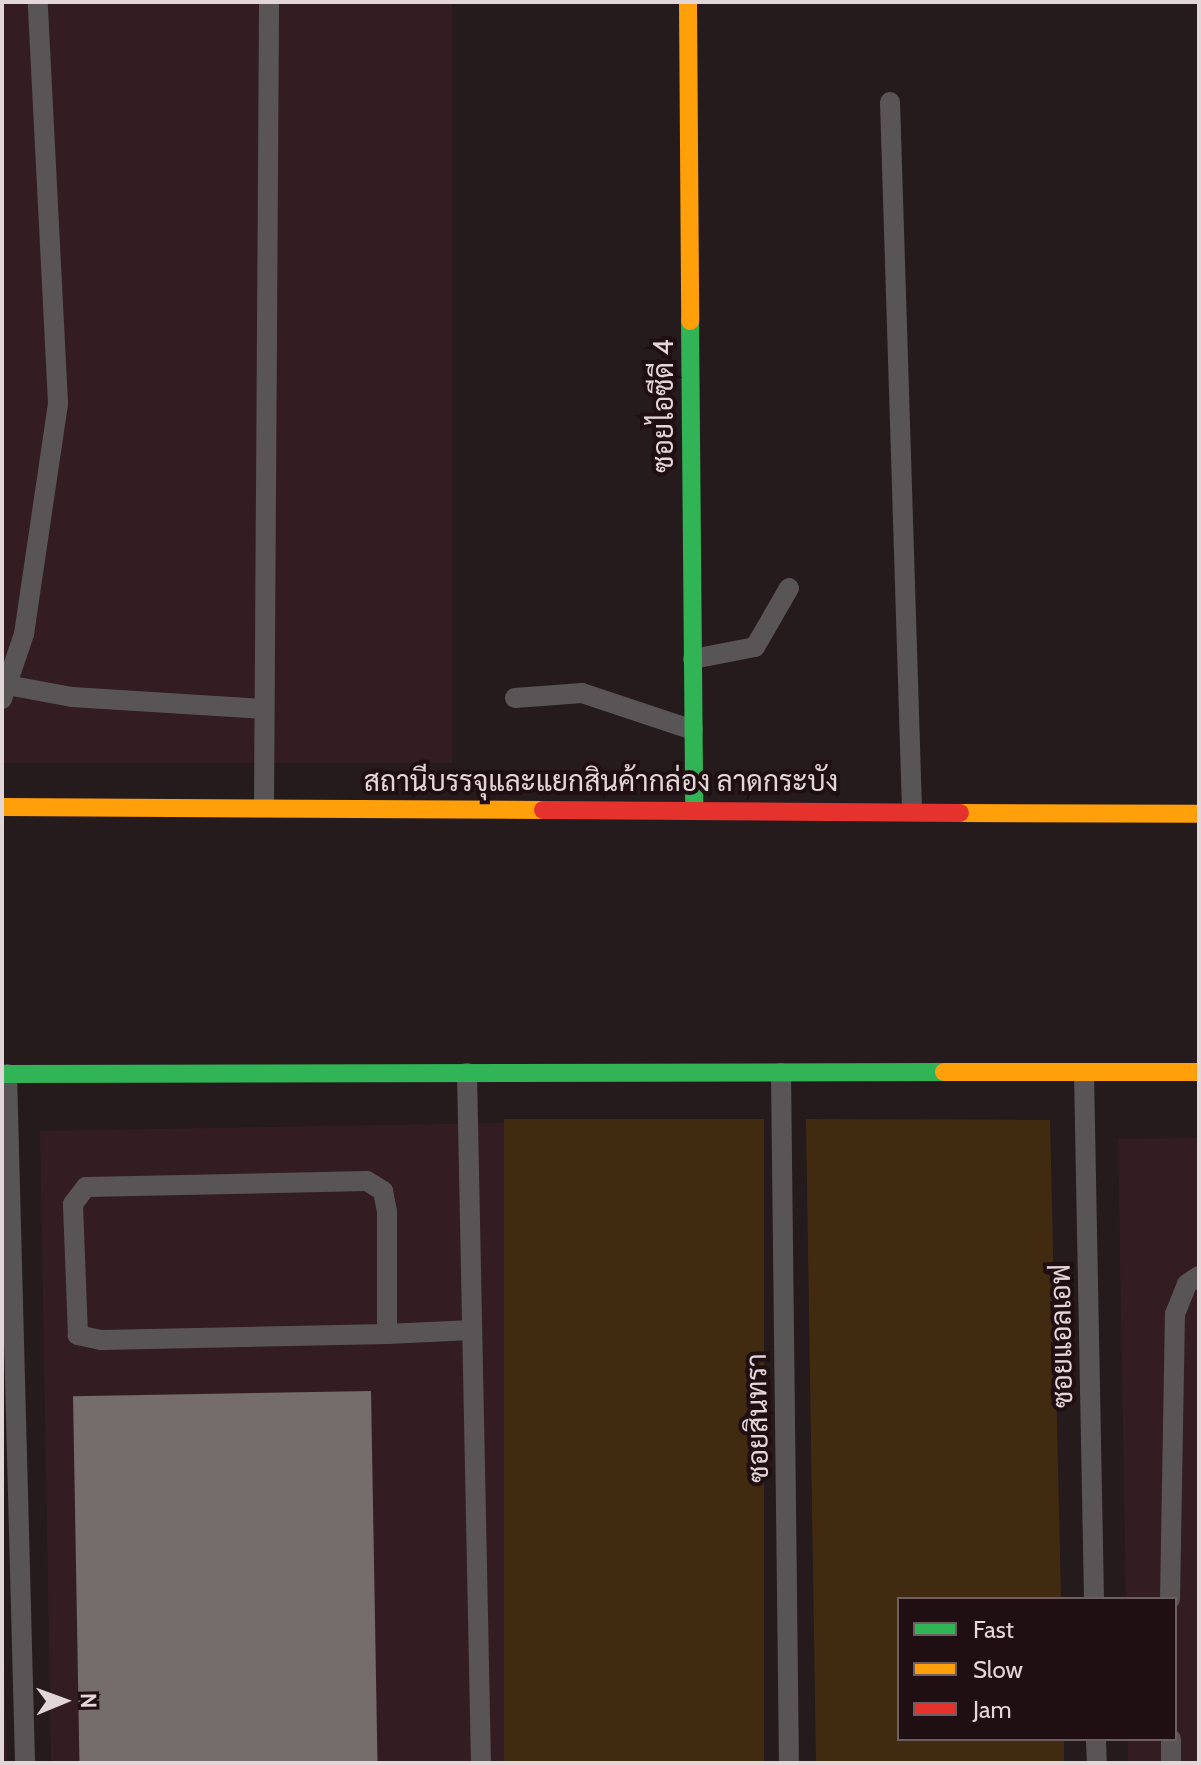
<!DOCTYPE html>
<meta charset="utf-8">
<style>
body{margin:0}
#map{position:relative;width:1201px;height:1765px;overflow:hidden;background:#251b1d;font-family:Cabin,Sarabun,sans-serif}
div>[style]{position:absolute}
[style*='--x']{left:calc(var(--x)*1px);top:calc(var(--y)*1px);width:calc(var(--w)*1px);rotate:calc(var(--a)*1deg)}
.built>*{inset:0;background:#341d22;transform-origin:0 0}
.green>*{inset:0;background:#412b10;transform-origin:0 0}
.building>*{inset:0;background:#756c6c;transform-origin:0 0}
.lane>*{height:20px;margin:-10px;padding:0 10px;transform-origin:10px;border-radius:10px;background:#595557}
.fast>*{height:18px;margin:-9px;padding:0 9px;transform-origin:9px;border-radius:9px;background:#30b455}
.slow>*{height:18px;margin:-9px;padding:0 9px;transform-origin:9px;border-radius:9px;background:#ff9f0a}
.jam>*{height:18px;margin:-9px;padding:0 9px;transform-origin:9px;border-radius:9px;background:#e5322d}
span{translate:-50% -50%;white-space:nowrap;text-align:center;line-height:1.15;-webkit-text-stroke:8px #1f0e12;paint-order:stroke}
.street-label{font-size:28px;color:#e3d6d8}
.frame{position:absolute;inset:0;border:4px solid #e3d6d8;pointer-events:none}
.legend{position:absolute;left:897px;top:1597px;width:280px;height:144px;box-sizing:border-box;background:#1f0e12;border:2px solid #6d5e61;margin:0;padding:10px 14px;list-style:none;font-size:24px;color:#e3d6d8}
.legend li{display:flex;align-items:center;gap:16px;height:40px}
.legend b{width:40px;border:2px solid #6d5e61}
.north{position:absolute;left:24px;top:1661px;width:80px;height:80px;-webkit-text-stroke:6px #1f0e12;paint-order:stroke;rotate:89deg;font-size:22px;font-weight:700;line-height:32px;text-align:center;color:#e3d6d8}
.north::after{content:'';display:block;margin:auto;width:28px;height:36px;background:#e3d6d8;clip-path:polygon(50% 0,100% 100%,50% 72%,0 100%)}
</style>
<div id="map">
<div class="built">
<div style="left:2px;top:2px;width:450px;height:761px"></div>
<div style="left:504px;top:1123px;width:640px;height:464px;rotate:89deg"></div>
<div style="clip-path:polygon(1199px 1138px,1199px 1763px,1128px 1763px,1128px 1739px,1175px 1739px,1175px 1599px,1126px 1599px,1118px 1139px)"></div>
<div style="clip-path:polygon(2px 1577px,6px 1735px,7px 1763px,2px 1763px)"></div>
</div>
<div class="green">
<div style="left:764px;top:1119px;width:644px;height:260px;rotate:90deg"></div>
<div style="clip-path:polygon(806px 1119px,1050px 1120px,1061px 1599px,899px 1599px,899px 1739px,1064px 1739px,1064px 1763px,816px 1763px)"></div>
</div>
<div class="building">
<div style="left:371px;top:1391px;width:372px;height:298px;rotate:89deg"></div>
</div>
<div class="lane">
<div style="--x:890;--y:102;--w:709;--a:88.22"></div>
<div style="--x:693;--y:659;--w:63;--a:-11"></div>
<div style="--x:755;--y:647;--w:68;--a:-60"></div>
<div style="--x:7;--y:685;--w:66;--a:10.5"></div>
<div style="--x:72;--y:697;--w:192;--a:3.6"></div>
<div style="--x:515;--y:698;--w:67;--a:-4.3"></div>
<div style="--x:582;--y:693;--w:117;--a:18.4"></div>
<div style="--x:2;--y:699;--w:69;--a:-71.3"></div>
<div style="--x:24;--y:634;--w:233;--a:-81.6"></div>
<div style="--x:58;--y:403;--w:401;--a:-92.9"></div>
<div style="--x:264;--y:807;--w:805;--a:-89.64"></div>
<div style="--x:467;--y:1073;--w:690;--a:88.84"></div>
<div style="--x:781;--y:1073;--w:690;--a:89.34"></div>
<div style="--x:1084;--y:1073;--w:526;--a:88.91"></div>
<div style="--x:7;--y:1074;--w:689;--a:88.5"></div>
<div style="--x:367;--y:1181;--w:19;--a:32"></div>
<div style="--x:383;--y:1191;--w:20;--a:79"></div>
<div style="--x:387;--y:1211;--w:123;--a:90"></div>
<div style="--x:387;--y:1334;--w:286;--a:178.8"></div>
<div style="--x:101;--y:1340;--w:24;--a:-168"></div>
<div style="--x:78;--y:1335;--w:131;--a:-92.2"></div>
<div style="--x:73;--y:1204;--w:21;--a:-53"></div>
<div style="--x:86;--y:1187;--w:281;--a:-1.2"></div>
<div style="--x:387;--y:1334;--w:85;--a:-2.7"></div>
<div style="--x:1170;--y:1599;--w:285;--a:-89"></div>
<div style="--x:1175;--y:1314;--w:32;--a:-68"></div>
<div style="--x:1187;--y:1284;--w:14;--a:-34"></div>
<div style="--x:1096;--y:1739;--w:24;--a:88"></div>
<div style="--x:1171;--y:1739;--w:24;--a:90"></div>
</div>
<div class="fast">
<div style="--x:690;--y:321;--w:488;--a:89.5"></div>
<div style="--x:2;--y:1074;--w:942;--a:-0.12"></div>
</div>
<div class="slow">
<div style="--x:688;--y:2;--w:319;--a:89.6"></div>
<div style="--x:2;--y:807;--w:541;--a:0.32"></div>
<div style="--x:960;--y:813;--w:239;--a:0.2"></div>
<div style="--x:944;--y:1072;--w:255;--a:0"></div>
</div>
<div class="jam">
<div style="--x:543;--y:810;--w:417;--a:0.4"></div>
</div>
<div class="street-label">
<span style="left:663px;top:406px;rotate:-90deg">ซอยไอซีดี 4</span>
<span style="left:601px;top:781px">สถานีบรรจุและแยกสินค้ากล่อง ลาดกระบัง</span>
<span style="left:1061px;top:1336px;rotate:-91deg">ซอยแอลเอฟ</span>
<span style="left:757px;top:1418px;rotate:-91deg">ซอยสินทรา</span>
</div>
<div class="frame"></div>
<ul class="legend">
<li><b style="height:10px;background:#30b455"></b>Fast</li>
<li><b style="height:10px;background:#ff9f0a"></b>Slow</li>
<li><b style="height:10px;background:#e5322d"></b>Jam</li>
</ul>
<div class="north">N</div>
</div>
